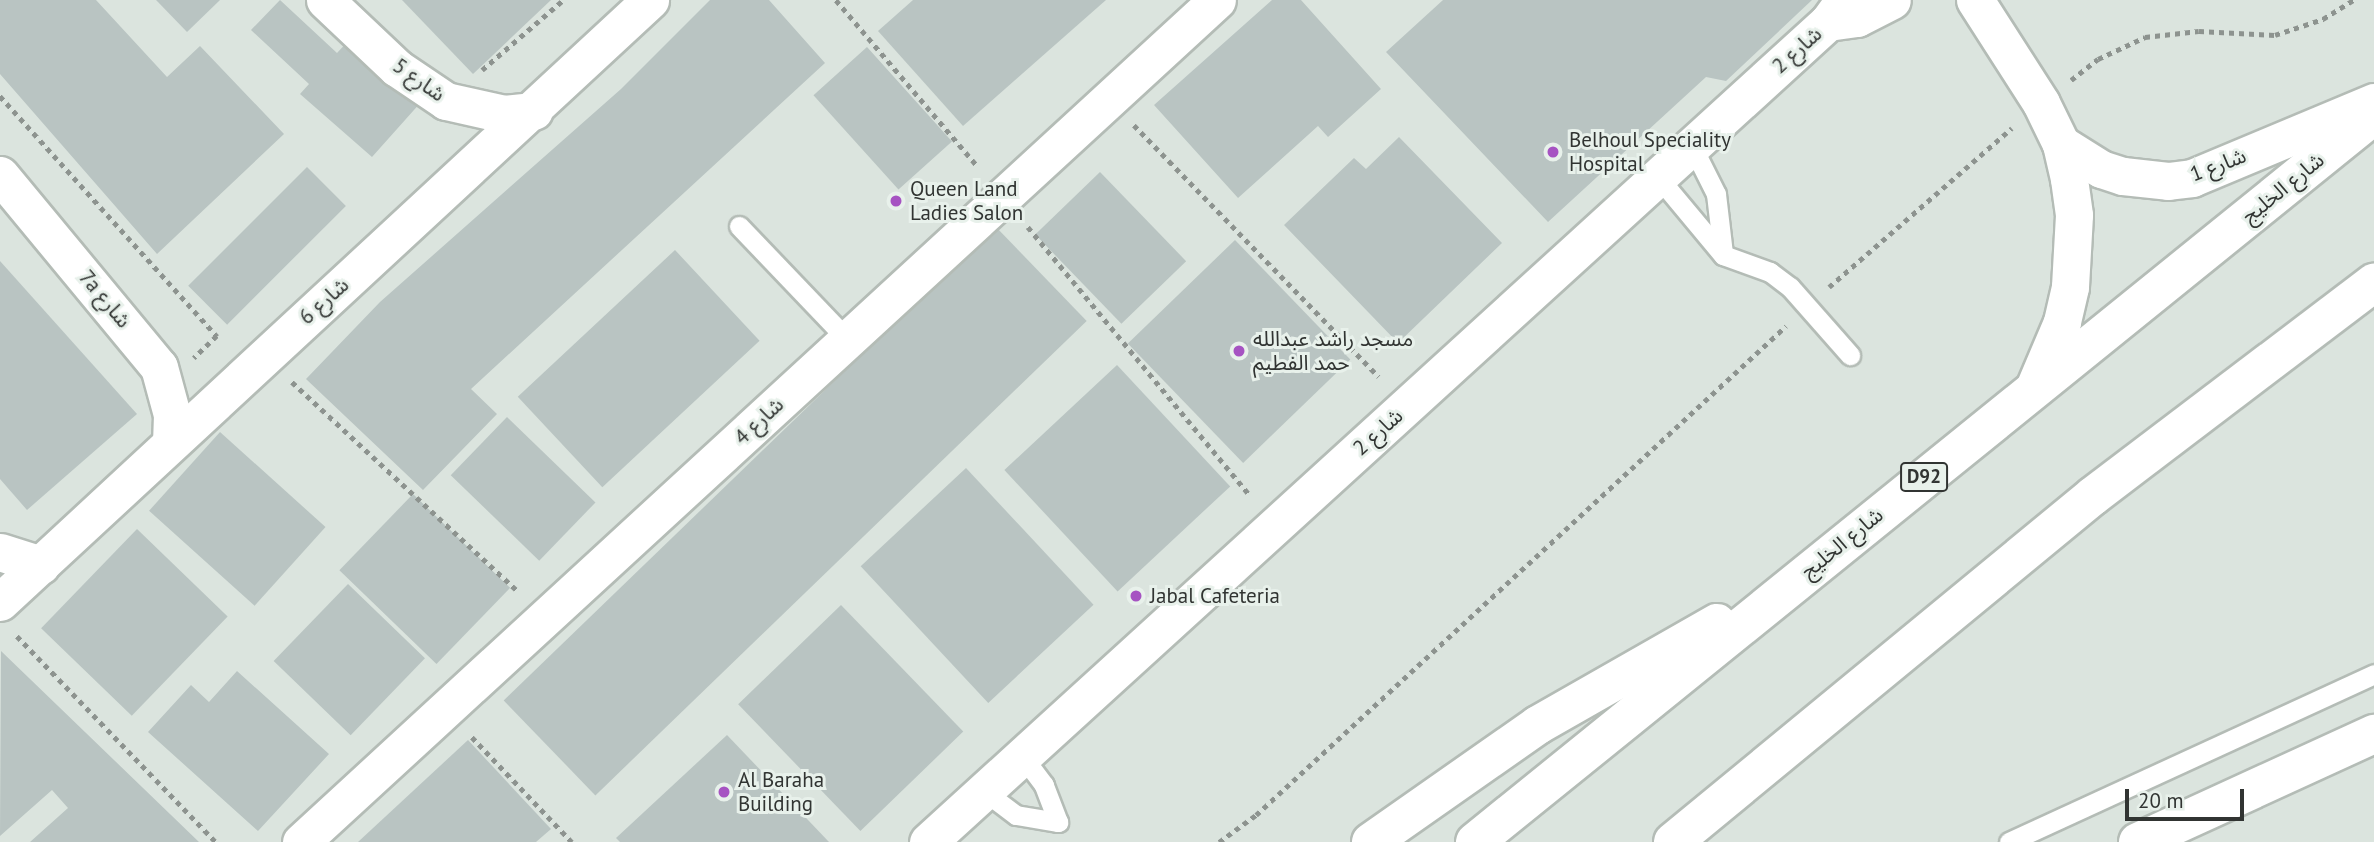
<!DOCTYPE html>
<meta charset="utf-8">
<style>
body{margin:0}
#map{position:relative;width:2374px;height:842px;overflow:hidden;background:#dbe4de;font-family:"PT Sans","Noto Sans Arabic",sans-serif}
div>[style]{position:absolute}
[style*='--x']{left:calc(var(--x)*1px);top:calc(var(--y)*1px);width:calc(var(--w)*1px);rotate:calc(var(--a)*1deg)}
.building>*{inset:0;background:#b9c4c2;transform-origin:0 0}
.path>*{height:4.5px;margin-top:-2.25px;transform-origin:0;background:repeating-linear-gradient(90deg,#8d938f 0 5px,transparent 0 10px)}
.roads{filter:drop-shadow(2px 0 #b4bcb6) drop-shadow(-2px 0 #b4bcb6) drop-shadow(0 2px #b4bcb6) drop-shadow(0 -2px #b4bcb6)}
.lane>*{height:19px;margin:-9.5px;padding:0 9.5px;transform-origin:9.5px;border-radius:9.5px;background:#fff}
.street>*{height:37px;margin:-18.5px;padding:0 18.5px;transform-origin:18.5px;border-radius:18.5px;background:#fff}
.primary>*{height:38px;margin:-19px;padding:0 19px;transform-origin:19px;border-radius:19px;background:#fff}
.highway>*{height:38px;margin:-19px;padding:0 19px;transform-origin:19px;border-radius:19px;background:#fff}
.dots>*{width:19px;height:19px;translate:-50% -50%;box-sizing:border-box;border:4px solid #e8f1eb;border-radius:50%}
span{translate:-50% -50%;white-space:nowrap;text-align:center;line-height:1.15;-webkit-text-stroke:6px #e8f1eb;paint-order:stroke}
.shield-label span{padding:2px 5px;background:#e8f1eb;border:2px solid;border-radius:5px;-webkit-text-stroke-width:0}
.shield-label{font-size:19px;color:#313432;font-weight:700}
.street-label{font-size:21px;color:#313432}
.poi-label{font-size:21px;color:#313432}
.left{translate:0 -50%;text-align:left}
.scale{position:absolute;left:2125px;top:789px;width:119px;height:32px;box-sizing:border-box;border:4px solid #313432;border-top:0;padding-left:9px;font-size:21px;line-height:24px;white-space:nowrap;color:#313432;-webkit-text-stroke:5px #e8f1eb;paint-order:stroke}
</style>
<div id="map">
<div class="building">
<div style="clip-path:polygon(0 0,96px 0,167px 77px,200px 46px,284px 134px,157px 254px,0 74px)"></div>
<div style="clip-path:polygon(156px 0,220px 0,187px 32px)"></div>
<div style="clip-path:polygon(280px 0,337px 53px,351px 38px,422px 101px,372px 157px,300px 94px,309px 84px,251px 30px)"></div>
<div style="clip-path:polygon(402px 0,551px 0,473px 74px)"></div>
<div style="clip-path:polygon(710px 0,769px 0,825px 63px,471px 389px,497px 414px,423px 490px,306px 379px,380px 302px,621px 89px)"></div>
<div style="clip-path:polygon(913px 0,1106px 0,963px 126px,878px 31px)"></div>
<div style="clip-path:polygon(1272px 0,1301px 0,1381px 89px,1328px 137px,1318px 126px,1238px 198px,1154px 105px)"></div>
<div style="clip-path:polygon(1443px 0,1812px 0,1726px 81px,1706px 77px,1548px 222px,1386px 52px)"></div>
<div style="left:867px;top:47px;width:127px;height:72px;rotate:48deg"></div>
<div style="clip-path:polygon(1399px 137px,1502px 243px,1398px 343px,1284px 225px,1354px 158px,1366px 169px)"></div>
<div style="left:307px;top:167px;width:55px;height:168px;rotate:45deg"></div>
<div style="left:1100px;top:172px;width:124px;height:90px;rotate:46deg"></div>
<div style="left:995px;top:226px;width:132px;height:683px;rotate:46deg"></div>
<div style="left:1235px;top:240px;width:166px;height:149px;rotate:46deg"></div>
<div style="left:675px;top:250px;width:124px;height:215px;rotate:47deg"></div>
<div style="clip-path:polygon(0 261px,137px 414px,27px 510px,0 479px)"></div>
<div style="left:1117px;top:365px;width:166px;height:154px;rotate:47deg"></div>
<div style="left:507px;top:417px;width:123px;height:81px;rotate:44deg"></div>
<div style="left:220px;top:432px;width:142px;height:106px;rotate:42deg"></div>
<div style="left:966px;top:468px;width:187px;height:144px;rotate:47deg"></div>
<div style="left:413px;top:494px;width:135px;height:106px;rotate:44deg"></div>
<div style="left:137px;top:529px;width:126px;height:138px;rotate:44deg"></div>
<div style="left:348px;top:584px;width:107px;height:107px;rotate:44deg"></div>
<div style="left:841px;top:605px;width:176px;height:143px;rotate:46deg"></div>
<div style="clip-path:polygon(1px 651px,199px 842px,30px 842px,68px 808px,52px 790px,0 836px)"></div>
<div style="clip-path:polygon(237px 671px,329px 754px,258px 831px,148px 732px,191px 685px,209px 702px)"></div>
<div style="clip-path:polygon(727px 735px,829px 842px,620px 842px,616px 838px)"></div>
<div style="clip-path:polygon(468px 740px,551px 829px,536px 842px,358px 842px)"></div>
</div>
<div class="path">
<div style="--x:836;--y:0;--w:219;--a:49.6"></div>
<div style="--x:482;--y:70;--w:107;--a:-40.8"></div>
<div style="--x:2071;--y:80;--w:34;--a:-38"></div>
<div style="--x:2098;--y:59;--w:52;--a:-25.1"></div>
<div style="--x:2145;--y:37;--w:54;--a:-6.3"></div>
<div style="--x:2199;--y:31;--w:76;--a:3"></div>
<div style="--x:2275;--y:35;--w:51;--a:-18.4"></div>
<div style="--x:2323;--y:19;--w:36;--a:-32"></div>
<div style="--x:0;--y:96;--w:324;--a:47.9"></div>
<div style="--x:217;--y:336;--w:32;--a:136"></div>
<div style="--x:1134;--y:125;--w:351;--a:45.8"></div>
<div style="--x:1028;--y:227;--w:348;--a:50.4"></div>
<div style="--x:1829;--y:287;--w:242;--a:-41"></div>
<div style="--x:292;--y:382;--w:306;--a:42.8"></div>
<div style="--x:17;--y:636;--w:286;--a:46"></div>
<div style="--x:472;--y:737;--w:145;--a:46.4"></div>
<div style="--x:1219;--y:842;--w:46;--a:-36.1"></div>
<div style="--x:1256;--y:815;--w:721;--a:-42.7"></div>
</div>
<div class="roads">
<div class="lane">
<div style="--x:1692;--y:146;--w:54;--a:63.4"></div>
<div style="--x:1716;--y:194;--w:60;--a:83.3"></div>
<div style="--x:1658;--y:177;--w:102;--a:50.2"></div>
<div style="--x:1723;--y:255;--w:50;--a:19.9"></div>
<div style="--x:1770;--y:272;--w:25;--a:37"></div>
<div style="--x:1790;--y:287;--w:91;--a:48.6"></div>
<div style="--x:739;--y:226;--w:158;--a:46.3"></div>
<div style="--x:984;--y:791;--w:40;--a:37"></div>
<div style="--x:1016;--y:815;--w:43;--a:9.5"></div>
<div style="--x:1058;--y:822;--w:40;--a:-111"></div>
<div style="--x:1044;--y:785;--w:36;--a:-127"></div>
<div style="--x:2009;--y:842;--w:402;--a:-24.7"></div>
</div>
<div class="street">
<div style="--x:325;--y:0;--w:99;--a:43.4"></div>
<div style="--x:397;--y:68;--w:59;--a:34"></div>
<div style="--x:446;--y:101;--w:59;--a:12.6"></div>
<div style="--x:504;--y:114;--w:30;--a:-6"></div>
<div style="--x:1975;--y:0;--w:122;--a:57.3"></div>
<div style="--x:2041;--y:103;--w:46;--a:64"></div>
<div style="--x:2061;--y:144;--w:36;--a:77"></div>
<div style="--x:2069;--y:179;--w:36;--a:82"></div>
<div style="--x:2074;--y:215;--w:72;--a:93.2"></div>
<div style="--x:2070;--y:287;--w:36;--a:103"></div>
<div style="--x:2062;--y:322;--w:72;--a:113"></div>
<div style="--x:1828;--y:22;--w:29;--a:-8"></div>
<div style="--x:1857;--y:18;--w:39;--a:-27"></div>
<div style="--x:2061;--y:144;--w:47;--a:32"></div>
<div style="--x:2101;--y:169;--w:23;--a:18"></div>
<div style="--x:2123;--y:176;--w:45;--a:6.3"></div>
<div style="--x:2168;--y:181;--w:24;--a:-7"></div>
<div style="--x:2192;--y:178;--w:197;--a:-22.7"></div>
<div style="--x:0;--y:175;--w:249;--a:50.4"></div>
<div style="--x:159;--y:367;--w:50;--a:74.8"></div>
<div style="--x:172;--y:415;--w:26;--a:92"></div>
<div style="--x:0;--y:552;--w:43;--a:17.6"></div>
<div style="--x:0;--y:602;--w:886;--a:-42.8"></div>
<div style="--x:301;--y:842;--w:1244;--a:-42.59"></div>
<div style="--x:928;--y:842;--w:1218;--a:-42.34"></div>
<div style="--x:1828;--y:22;--w:27;--a:-54"></div>
</div>
<div class="primary">
<div style="--x:1371;--y:842;--w:204;--a:-35"></div>
<div style="--x:1538;--y:725;--w:206;--a:-29.7"></div>
<div style="--x:1475;--y:842;--w:1156;--a:-38.96"></div>
<div style="--x:1673;--y:842;--w:544;--a:-39.48"></div>
<div style="--x:2093;--y:496;--w:353;--a:-37.2"></div>
</div>
<div class="highway">
<div style="--x:2138;--y:842;--w:260;--a:-24.6"></div>
</div>
</div>
<div class="dots">
<div style="left:1553px;top:152px;background:#a653c2"></div>
<div style="left:896px;top:201px;background:#a653c2"></div>
<div style="left:1239px;top:351px;background:#a653c2"></div>
<div style="left:1136px;top:596px;background:#a653c2"></div>
<div style="left:724px;top:792px;background:#a653c2"></div>
</div>
<div class="shield-label">
<span style="left:1924px;top:477px">D92</span>
</div>
<div class="street-label">
<span style="left:1797px;top:50px;rotate:-42deg">شارع 2</span>
<span style="left:419px;top:80px;rotate:35deg">شارع 5</span>
<span style="left:2218px;top:165px;rotate:-21deg">شارع 1</span>
<span style="left:2283px;top:188px;rotate:-39deg">شارع الخليج</span>
<span style="left:105px;top:299px;rotate:50deg">7a شارع</span>
<span style="left:324px;top:301px;rotate:-42deg">شارع 6</span>
<span style="left:759px;top:421px;rotate:-43deg">شارع 4</span>
<span style="left:1378px;top:432px;rotate:-42deg">شارع 2</span>
<span style="left:1842px;top:543px;rotate:-39deg">شارع الخليج</span>
</div>
<div class="poi-label">
<span class="left" style="left:1569px;top:152px">Belhoul Speciality<br>Hospital</span>
<span class="left" style="left:910px;top:201px">Queen Land<br>Ladies Salon</span>
<span class="left" style="left:1253px;top:351px">مسجد راشد عبدالله<br>حمد الفطيم</span>
<span class="left" style="left:1150px;top:596px">Jabal Cafeteria</span>
<span class="left" style="left:738px;top:792px">Al Baraha<br>Building</span>
</div>
<div class="scale">20 m</div>
</div>
